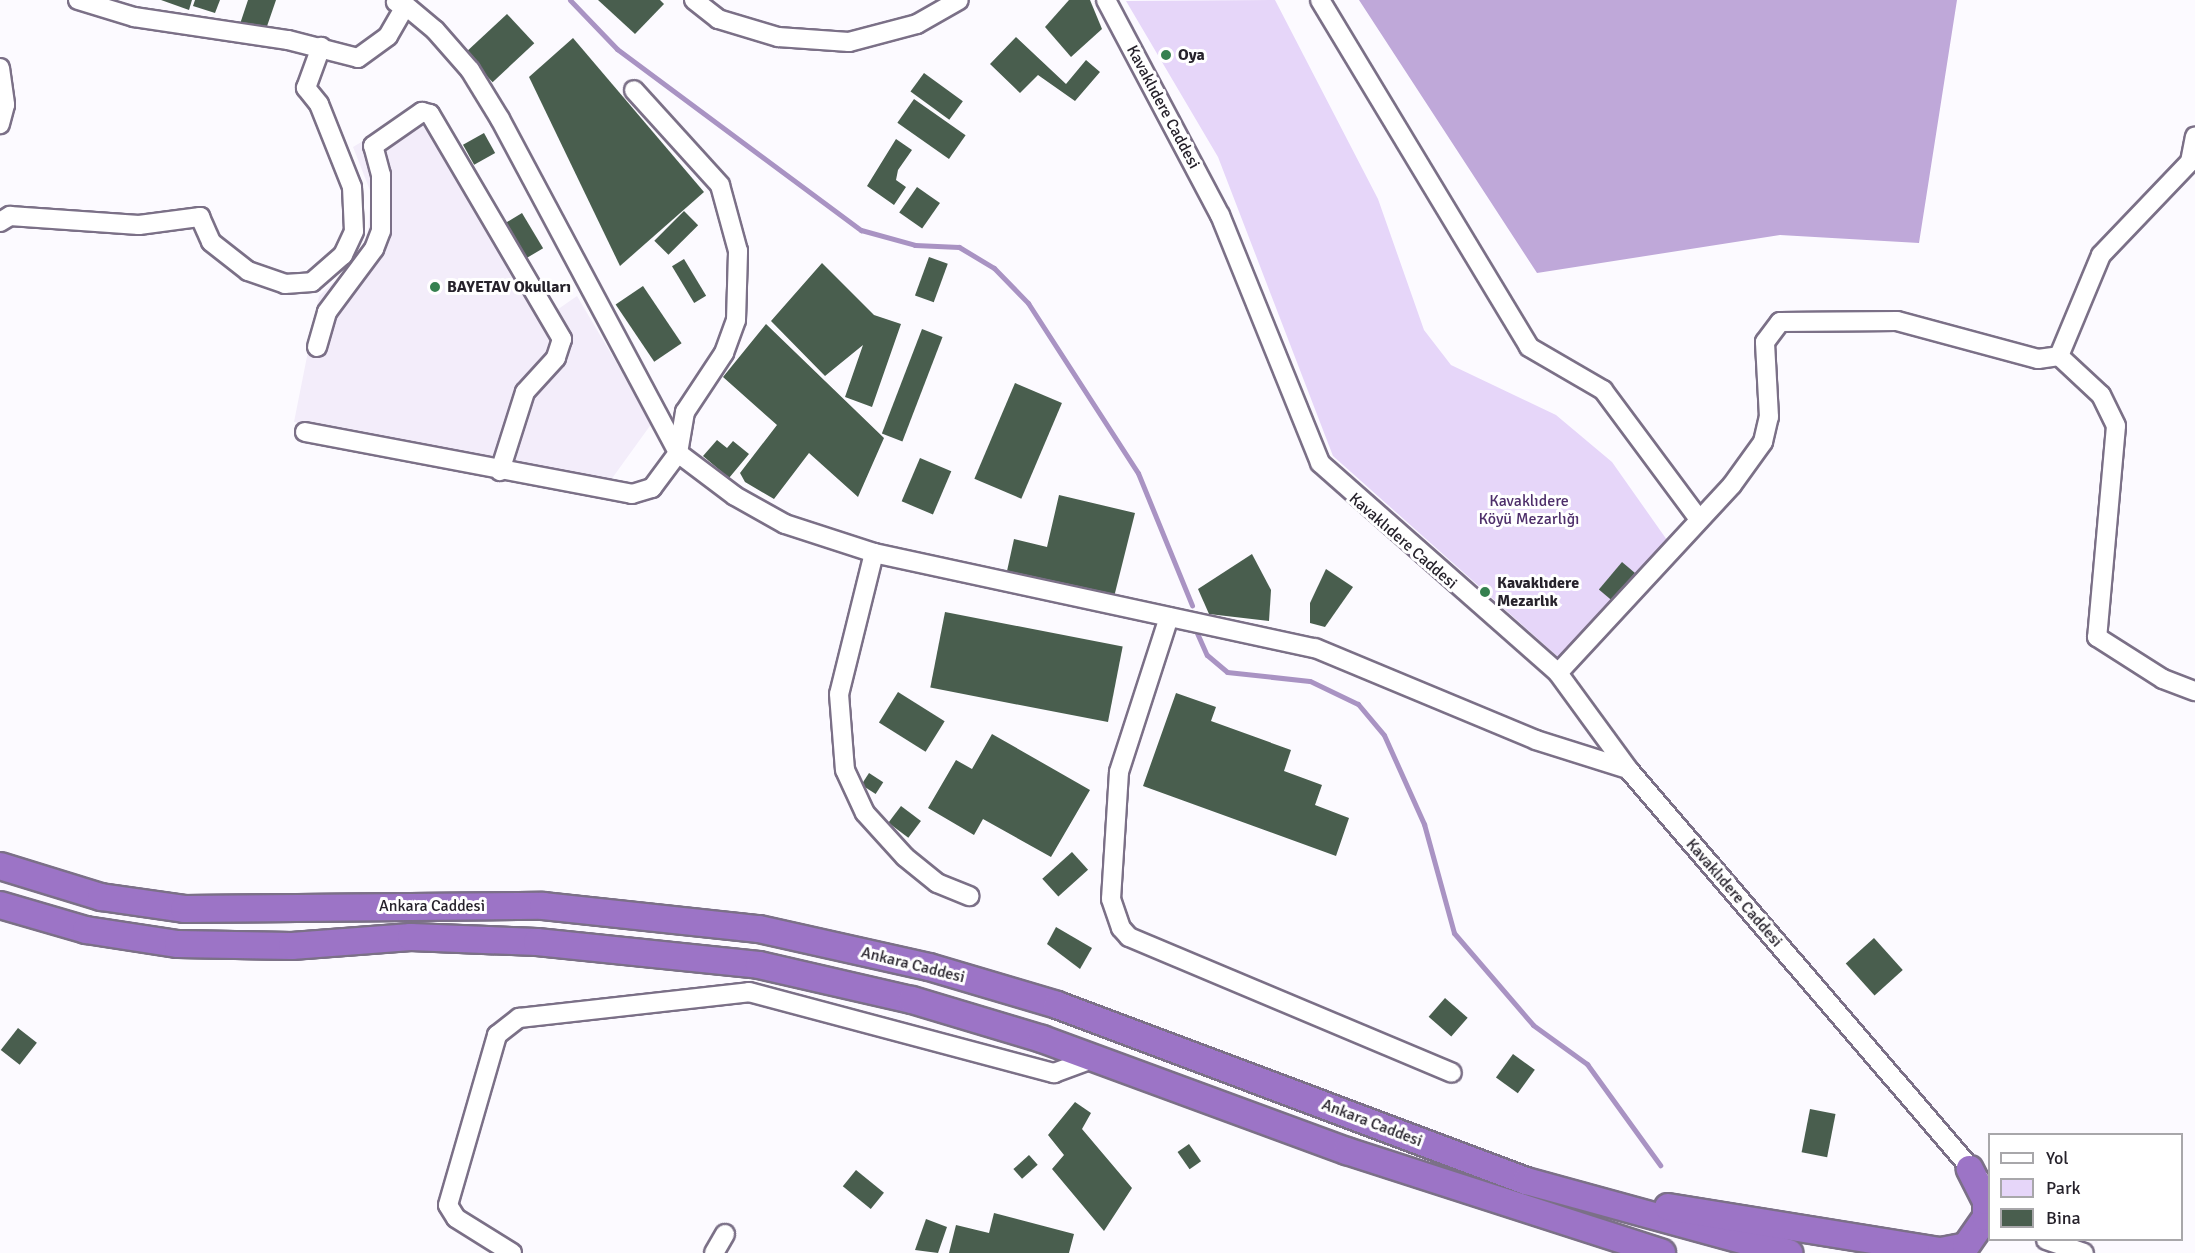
<!DOCTYPE html>
<meta charset="utf-8">
<style>
body{margin:0}
#map{position:relative;width:2195px;height:1253px;overflow:hidden;background:#fcfaff;font-family:Signika,sans-serif}
div>[style]{position:absolute}
[style*='--x']{left:calc(var(--x)*1px);top:calc(var(--y)*1px);width:calc(var(--w)*1px);rotate:calc(var(--a)*1deg)}
.built>*{inset:0;background:#f3edfa}
.green>*{inset:0;background:#e6d6f9}
.forest>*{inset:0;background:#bfa8d9}
.stream>*{height:5px;margin:-2.5px;padding:0 2.5px;transform-origin:2.5px;border-radius:2.5px;background:#a993c3}
.building>*{inset:0;background:#495e4e;transform-origin:0 0}
.roads{filter:drop-shadow(2px 0 #7b7087) drop-shadow(-2px 0 #7b7087) drop-shadow(0 2px #7b7087) drop-shadow(0 -2px #7b7087)}
.minor>*{height:18px;margin:-9px;padding:0 9px;transform-origin:9px;border-radius:9px;background:#fff}
.highway>*{height:26px;margin:-13px;padding:0 13px;transform-origin:13px;border-radius:13px;background:#9c74c6}
.dots>*{width:16px;height:16px;translate:-50% -50%;box-sizing:border-box;border:3px solid #fff;border-radius:50%}
span{translate:-50% -50%;white-space:nowrap;text-align:center;line-height:1.15;-webkit-text-stroke:6px #fff;paint-order:stroke}
.poi-label{font-size:16px;color:#26222b;font-weight:700}
.left{translate:0 -50%;text-align:left}
.street-label{font-size:16px;color:#26222b}
.park-label{font-size:16px;color:#4d2e6a}
.legend{position:absolute;left:1988px;top:1133px;width:195px;height:108px;box-sizing:border-box;background:#fff;border:2px solid #a8a7aa;margin:0;padding:8px 10px;list-style:none;font-size:18px;color:#26222b}
.legend li{display:flex;align-items:center;gap:12px;height:30px}
.legend b{width:30px;border:2px solid #a8a7aa}
</style>
<div id="map">
<div class="built">
<div style="clip-path:polygon(423px 105px,554px 312px,577px 296px,652px 423px,608px 484px,294px 422px,319px 296px,356px 262px,368px 231px,371px 193px,353px 147px)"></div>
</div>
<div class="green">
<div style="clip-path:polygon(1275px 0,1378px 199px,1424px 330px,1451px 365px,1556px 415px,1612px 462px,1667px 540px,1565px 663px,1333px 456px,1218px 157px,1126px 1px)"></div>
</div>
<div class="forest">
<div style="clip-path:polygon(1359px 0,1957px 0,1919px 243px,1780px 235px,1537px 273px)"></div>
</div>
<div class="stream">
<div style="--x:570;--y:0;--w:68;--a:46.2"></div>
<div style="--x:617;--y:49;--w:304;--a:36.6"></div>
<div style="--x:861;--y:230;--w:56;--a:15.5"></div>
<div style="--x:915;--y:245;--w:44;--a:2.6"></div>
<div style="--x:959;--y:247;--w:41;--a:31"></div>
<div style="--x:994;--y:268;--w:49;--a:45.8"></div>
<div style="--x:1028;--y:303;--w:202;--a:57.1"></div>
<div style="--x:1138;--y:473;--w:143;--a:67.8"></div>
<div style="--x:1197;--y:633;--w:24;--a:66"></div>
<div style="--x:1207;--y:655;--w:26;--a:40"></div>
<div style="--x:1227;--y:672;--w:83;--a:6.2"></div>
<div style="--x:1310;--y:681;--w:53;--a:25.6"></div>
<div style="--x:1358;--y:704;--w:40;--a:50"></div>
<div style="--x:1384;--y:735;--w:98;--a:65.8"></div>
<div style="--x:1424;--y:824;--w:113;--a:74.6"></div>
<div style="--x:1454;--y:933;--w:121;--a:49.3"></div>
<div style="--x:1533;--y:1025;--w:67;--a:35.8"></div>
<div style="--x:1587;--y:1064;--w:125;--a:54.1"></div>
</div>
<div class="building">
<div style="clip-path:polygon(161px 0,192px 0,189px 10px)"></div>
<div style="clip-path:polygon(195px 0,220px 0,215px 13px,193px 6px)"></div>
<div style="clip-path:polygon(248px 0,276px 0,264px 35px,239px 27px)"></div>
<div style="clip-path:polygon(598px 0,660px 0,664px 4px,635px 34px)"></div>
<div style="clip-path:polygon(1069px 0,1090px 0,1102px 29px,1071px 57px,1045px 27px)"></div>
<div style="left:507px;top:14px;width:40px;height:57px;rotate:47deg"></div>
<div style="clip-path:polygon(1016px 37px,1066px 84px,1086px 60px,1100px 72px,1075px 101px,1038px 75px,1020px 93px,990px 64px)"></div>
<div style="clip-path:polygon(573px 38px,704px 192px,620px 266px,529px 77px)"></div>
<div style="left:924px;top:73px;width:48px;height:23px;rotate:36deg"></div>
<div style="left:914px;top:99px;width:63px;height:29px;rotate:35deg"></div>
<div style="left:484px;top:133px;width:23px;height:24px;rotate:61deg"></div>
<div style="clip-path:polygon(896px 139px,912px 150px,898px 170px,896px 180px,906px 187px,894px 205px,867px 186px)"></div>
<div style="left:917px;top:187px;width:28px;height:31px;rotate:35deg"></div>
<div style="left:684px;top:211px;width:20px;height:42px;rotate:45deg"></div>
<div style="left:522px;top:213px;width:41px;height:22px;rotate:59deg"></div>
<div style="left:929px;top:257px;width:20px;height:41px;rotate:20deg"></div>
<div style="left:684px;top:259px;width:43px;height:14px;rotate:59deg"></div>
<div style="clip-path:polygon(822px 263px,874px 315px,901px 324px,872px 407px,845px 397px,863px 345px,825px 376px,771px 321px)"></div>
<div style="left:643px;top:286px;width:69px;height:33px;rotate:56deg"></div>
<div style="clip-path:polygon(766px 324px,884px 438px,858px 497px,809px 453px,774px 499px,745px 482px,740px 473px,777px 425px,723px 377px)"></div>
<div style="left:922px;top:329px;width:22px;height:112px;rotate:21deg"></div>
<div style="left:1015px;top:383px;width:51px;height:104px;rotate:23deg"></div>
<div style="clip-path:polygon(717px 440px,727px 448px,733px 441px,749px 454px,729px 478px,703px 456px)"></div>
<div style="left:920px;top:458px;width:34px;height:47px;rotate:23deg"></div>
<div style="clip-path:polygon(1059px 495px,1135px 513px,1114px 597px,1007px 571px,1014px 539px,1047px 547px)"></div>
<div style="clip-path:polygon(1252px 554px,1271px 590px,1269px 621px,1209px 614px,1198px 589px)"></div>
<div style="left:1622px;top:562px;width:17px;height:36px;rotate:40deg"></div>
<div style="clip-path:polygon(1326px 569px,1353px 587px,1325px 627px,1310px 623px,1310px 603px)"></div>
<div style="left:945px;top:612px;width:181px;height:77px;rotate:11deg"></div>
<div style="left:898px;top:692px;width:55px;height:36px;rotate:32deg"></div>
<div style="clip-path:polygon(1176px 693px,1216px 707px,1211px 721px,1291px 750px,1284px 771px,1322px 785px,1315px 805px,1349px 818px,1336px 856px,1143px 786px)"></div>
<div style="clip-path:polygon(992px 734px,1090px 790px,1051px 857px,983px 819px,974px 835px,928px 808px,956px 760px,972px 769px)"></div>
<div style="left:869px;top:773px;width:17px;height:14px;rotate:33deg"></div>
<div style="left:901px;top:806px;width:25px;height:21px;rotate:37deg"></div>
<div style="left:1072px;top:852px;width:24px;height:40px;rotate:48deg"></div>
<div style="clip-path:polygon(1056px 927px,1092px 948px,1080px 969px,1047px 944px)"></div>
<div style="left:1874px;top:938px;width:43px;height:38px;rotate:48deg"></div>
<div style="left:1445px;top:998px;width:30px;height:25px;rotate:41deg"></div>
<div style="left:18px;top:1028px;width:24px;height:28px;rotate:38deg"></div>
<div style="left:1513px;top:1054px;width:27px;height:29px;rotate:36deg"></div>
<div style="clip-path:polygon(1075px 1102px,1091px 1113px,1082px 1129px,1132px 1188px,1104px 1231px,1052px 1169px,1064px 1155px,1048px 1135px)"></div>
<div style="left:1810px;top:1109px;width:26px;height:44px;rotate:11deg"></div>
<div style="left:1189px;top:1144px;width:21px;height:14px;rotate:55deg"></div>
<div style="left:1029px;top:1155px;width:13px;height:21px;rotate:48deg"></div>
<div style="left:856px;top:1170px;width:36px;height:21px;rotate:39deg"></div>
<div style="clip-path:polygon(994px 1213px,1074px 1234px,1069px 1253px,949px 1253px,956px 1225px,989px 1233px)"></div>
<div style="clip-path:polygon(926px 1219px,947px 1227px,938px 1253px,915px 1250px)"></div>
</div>
<div class="roads">
<div class="minor">
<div style="--x:78;--y:0;--w:59;--a:16.9"></div>
<div style="--x:134;--y:17;--w:156;--a:8.5"></div>
<div style="--x:288;--y:40;--w:72;--a:14.4"></div>
<div style="--x:358;--y:58;--w:37;--a:-36"></div>
<div style="--x:388;--y:36;--w:34;--a:-60"></div>
<div style="--x:405;--y:6;--w:10;--a:-156"></div>
<div style="--x:399;--y:0;--w:47;--a:39.8"></div>
<div style="--x:435;--y:30;--w:53;--a:48.8"></div>
<div style="--x:470;--y:70;--w:57;--a:58.5"></div>
<div style="--x:500;--y:119;--w:378;--a:61.9"></div>
<div style="--x:678;--y:453;--w:71;--a:37"></div>
<div style="--x:735;--y:496;--w:57;--a:29.2"></div>
<div style="--x:785;--y:524;--w:94;--a:18"></div>
<div style="--x:874;--y:553;--w:451;--a:12.2"></div>
<div style="--x:1315;--y:648;--w:239;--a:22.6"></div>
<div style="--x:1536;--y:740;--w:96;--a:17.5"></div>
<div style="--x:694;--y:0;--w:31;--a:38"></div>
<div style="--x:718;--y:19;--w:63;--a:16.7"></div>
<div style="--x:778;--y:37;--w:71;--a:4"></div>
<div style="--x:849;--y:42;--w:70;--a:-14.8"></div>
<div style="--x:917;--y:24;--w:48;--a:-29.7"></div>
<div style="--x:1106;--y:0;--w:243;--a:62.1"></div>
<div style="--x:1220;--y:215;--w:267;--a:68"></div>
<div style="--x:1320;--y:463;--w:317;--a:41.4"></div>
<div style="--x:1558;--y:673;--w:119;--a:53.9"></div>
<div style="--x:1628;--y:769;--w:539;--a:49.36"></div>
<div style="--x:1320;--y:0;--w:405;--a:58.9"></div>
<div style="--x:1529;--y:347;--w:86;--a:30.2"></div>
<div style="--x:1603;--y:390;--w:159;--a:53.4"></div>
<div style="--x:0;--y:68;--w:37;--a:82"></div>
<div style="--x:5;--y:105;--w:20;--a:105"></div>
<div style="--x:0;--y:222;--w:12;--a:-31"></div>
<div style="--x:10;--y:216;--w:129;--a:4"></div>
<div style="--x:139;--y:225;--w:62;--a:-7.5"></div>
<div style="--x:200;--y:217;--w:27;--a:66"></div>
<div style="--x:211;--y:242;--w:47;--a:38.1"></div>
<div style="--x:248;--y:271;--w:39;--a:19"></div>
<div style="--x:285;--y:284;--w:27;--a:-4"></div>
<div style="--x:312;--y:282;--w:41;--a:-41.1"></div>
<div style="--x:343;--y:255;--w:26;--a:-65"></div>
<div style="--x:354;--y:231;--w:44;--a:-92.6"></div>
<div style="--x:352;--y:187;--w:89;--a:-111.7"></div>
<div style="--x:319;--y:104;--w:21;--a:-129"></div>
<div style="--x:306;--y:88;--w:44;--a:-69.9"></div>
<div style="--x:317;--y:347;--w:36;--a:-74"></div>
<div style="--x:327;--y:312;--w:79;--a:-53.3"></div>
<div style="--x:374;--y:249;--w:19;--a:-69"></div>
<div style="--x:381;--y:231;--w:56;--a:-90"></div>
<div style="--x:381;--y:175;--w:30;--a:-105"></div>
<div style="--x:373;--y:146;--w:60;--a:-34.8"></div>
<div style="--x:422;--y:112;--w:8;--a:14"></div>
<div style="--x:430;--y:114;--w:261;--a:59.6"></div>
<div style="--x:562;--y:339;--w:20;--a:108"></div>
<div style="--x:556;--y:358;--w:46;--a:132.4"></div>
<div style="--x:525;--y:392;--w:83;--a:107.6"></div>
<div style="--x:2059;--y:356;--w:57;--a:42.9"></div>
<div style="--x:2101;--y:395;--w:34;--a:64"></div>
<div style="--x:2116;--y:426;--w:212;--a:95.1"></div>
<div style="--x:2097;--y:637;--w:78;--a:32.5"></div>
<div style="--x:2163;--y:679;--w:34;--a:21"></div>
<div style="--x:305;--y:432;--w:333;--a:10.7"></div>
<div style="--x:632;--y:494;--w:21;--a:-17"></div>
<div style="--x:652;--y:488;--w:44;--a:-53.4"></div>
<div style="--x:678;--y:453;--w:42;--a:-80.3"></div>
<div style="--x:685;--y:412;--w:71;--a:-56.5"></div>
<div style="--x:724;--y:353;--w:35;--a:-70"></div>
<div style="--x:736;--y:320;--w:69;--a:-88.3"></div>
<div style="--x:738;--y:251;--w:68;--a:-105.3"></div>
<div style="--x:720;--y:185;--w:128;--a:-132.2"></div>
<div style="--x:874;--y:553;--w:145;--a:103.9"></div>
<div style="--x:839;--y:694;--w:76;--a:85.5"></div>
<div style="--x:845;--y:770;--w:47;--a:65.1"></div>
<div style="--x:865;--y:813;--w:59;--a:47.7"></div>
<div style="--x:905;--y:857;--w:41;--a:39.1"></div>
<div style="--x:937;--y:883;--w:35;--a:22"></div>
<div style="--x:1169;--y:617;--w:163;--a:107.9"></div>
<div style="--x:1119;--y:772;--w:127;--a:93.6"></div>
<div style="--x:1111;--y:899;--w:31;--a:71"></div>
<div style="--x:1121;--y:928;--w:12;--a:48"></div>
<div style="--x:1129;--y:937;--w:350;--a:22.8"></div>
<div style="--x:1558;--y:673;--w:256;--a:-47.2"></div>
<div style="--x:1732;--y:485;--w:53;--a:-54.2"></div>
<div style="--x:1763;--y:442;--w:26;--a:-77"></div>
<div style="--x:1769;--y:417;--w:75;--a:-93.1"></div>
<div style="--x:1765;--y:342;--w:25;--a:-53"></div>
<div style="--x:1780;--y:322;--w:117;--a:-0.5"></div>
<div style="--x:1897;--y:321;--w:146;--a:15.1"></div>
<div style="--x:2038;--y:359;--w:21;--a:-8"></div>
<div style="--x:2059;--y:356;--w:109;--a:-67.4"></div>
<div style="--x:2101;--y:255;--w:129;--a:-46.3"></div>
<div style="--x:2190;--y:162;--w:26;--a:-79"></div>
<div style="--x:2046;--y:1240;--w:40;--a:18.9"></div>
<div style="--x:512;--y:1253;--w:66;--a:-148"></div>
<div style="--x:456;--y:1218;--w:15;--a:-122"></div>
<div style="--x:448;--y:1205;--w:177;--a:-73.9"></div>
<div style="--x:497;--y:1035;--w:28;--a:-38"></div>
<div style="--x:519;--y:1018;--w:231;--a:-6.4"></div>
<div style="--x:749;--y:992;--w:316;--a:14.9"></div>
<div style="--x:1054;--y:1073;--w:44;--a:-20.1"></div>
<div style="--x:714;--y:1253;--w:22;--a:-60"></div>
</div>
<div class="highway">
<div style="--x:0;--y:866;--w:106;--a:17.1"></div>
<div style="--x:101;--y:897;--w:84;--a:8.2"></div>
<div style="--x:184;--y:909;--w:359;--a:-0.5"></div>
<div style="--x:543;--y:906;--w:217;--a:6.1"></div>
<div style="--x:759;--y:929;--w:174;--a:12.6"></div>
<div style="--x:929;--y:967;--w:134;--a:16.5"></div>
<div style="--x:1057;--y:1005;--w:501;--a:20.57"></div>
<div style="--x:1526;--y:1181;--w:273;--a:15.3"></div>
<div style="--x:0;--y:905;--w:90;--a:16.2"></div>
<div style="--x:86;--y:930;--w:93;--a:8.7"></div>
<div style="--x:178;--y:944;--w:114;--a:1"></div>
<div style="--x:292;--y:946;--w:119;--a:-4.3"></div>
<div style="--x:411;--y:937;--w:126;--a:2.3"></div>
<div style="--x:537;--y:942;--w:223;--a:5.9"></div>
<div style="--x:759;--y:965;--w:157;--a:12.9"></div>
<div style="--x:912;--y:1000;--w:136;--a:16.7"></div>
<div style="--x:1042;--y:1039;--w:325;--a:20.2"></div>
<div style="--x:1347;--y:1151;--w:331;--a:17.9"></div>
<div style="--x:1668;--y:1207;--w:277;--a:9.2"></div>
<div style="--x:1941;--y:1251;--w:25;--a:-11"></div>
<div style="--x:1966;--y:1246;--w:35;--a:-55"></div>
<div style="--x:1986;--y:1217;--w:16;--a:-90"></div>
<div style="--x:1986;--y:1201;--w:36;--a:-117"></div>
</div>
</div>
<div class="dots">
<div style="left:1166px;top:55px;background:#35804f"></div>
<div style="left:435px;top:287px;background:#35804f"></div>
<div style="left:1485px;top:592px;background:#35804f"></div>
</div>
<div class="poi-label">
<span class="left" style="left:1178px;top:55px">Oya</span>
<span class="left" style="left:447px;top:287px">BAYETAV Okulları</span>
<span class="left" style="left:1497px;top:592px">Kavaklıdere<br>Mezarlık</span>
</div>
<div class="street-label">
<span style="left:1163px;top:107px;rotate:62deg">Kavaklıdere Caddesi</span>
<span style="left:1403px;top:541px;rotate:41deg">Kavaklıdere Caddesi</span>
<span style="left:1734px;top:893px;rotate:49deg">Kavaklıdere Caddesi</span>
<span style="left:432px;top:906px">Ankara Caddesi</span>
<span style="left:913px;top:965px;rotate:14deg">Ankara Caddesi</span>
<span style="left:1372px;top:1123px;rotate:21deg">Ankara Caddesi</span>
</div>
<div class="park-label">
<span style="left:1529px;top:510px">Kavaklıdere<br>Köyü Mezarlığı</span>
</div>
<ul class="legend">
<li><b style="height:8px;background:#fff"></b>Yol</li>
<li><b style="height:16px;background:#e6d6f9"></b>Park</li>
<li><b style="height:16px;background:#495e4e"></b>Bina</li>
</ul>
</div>
